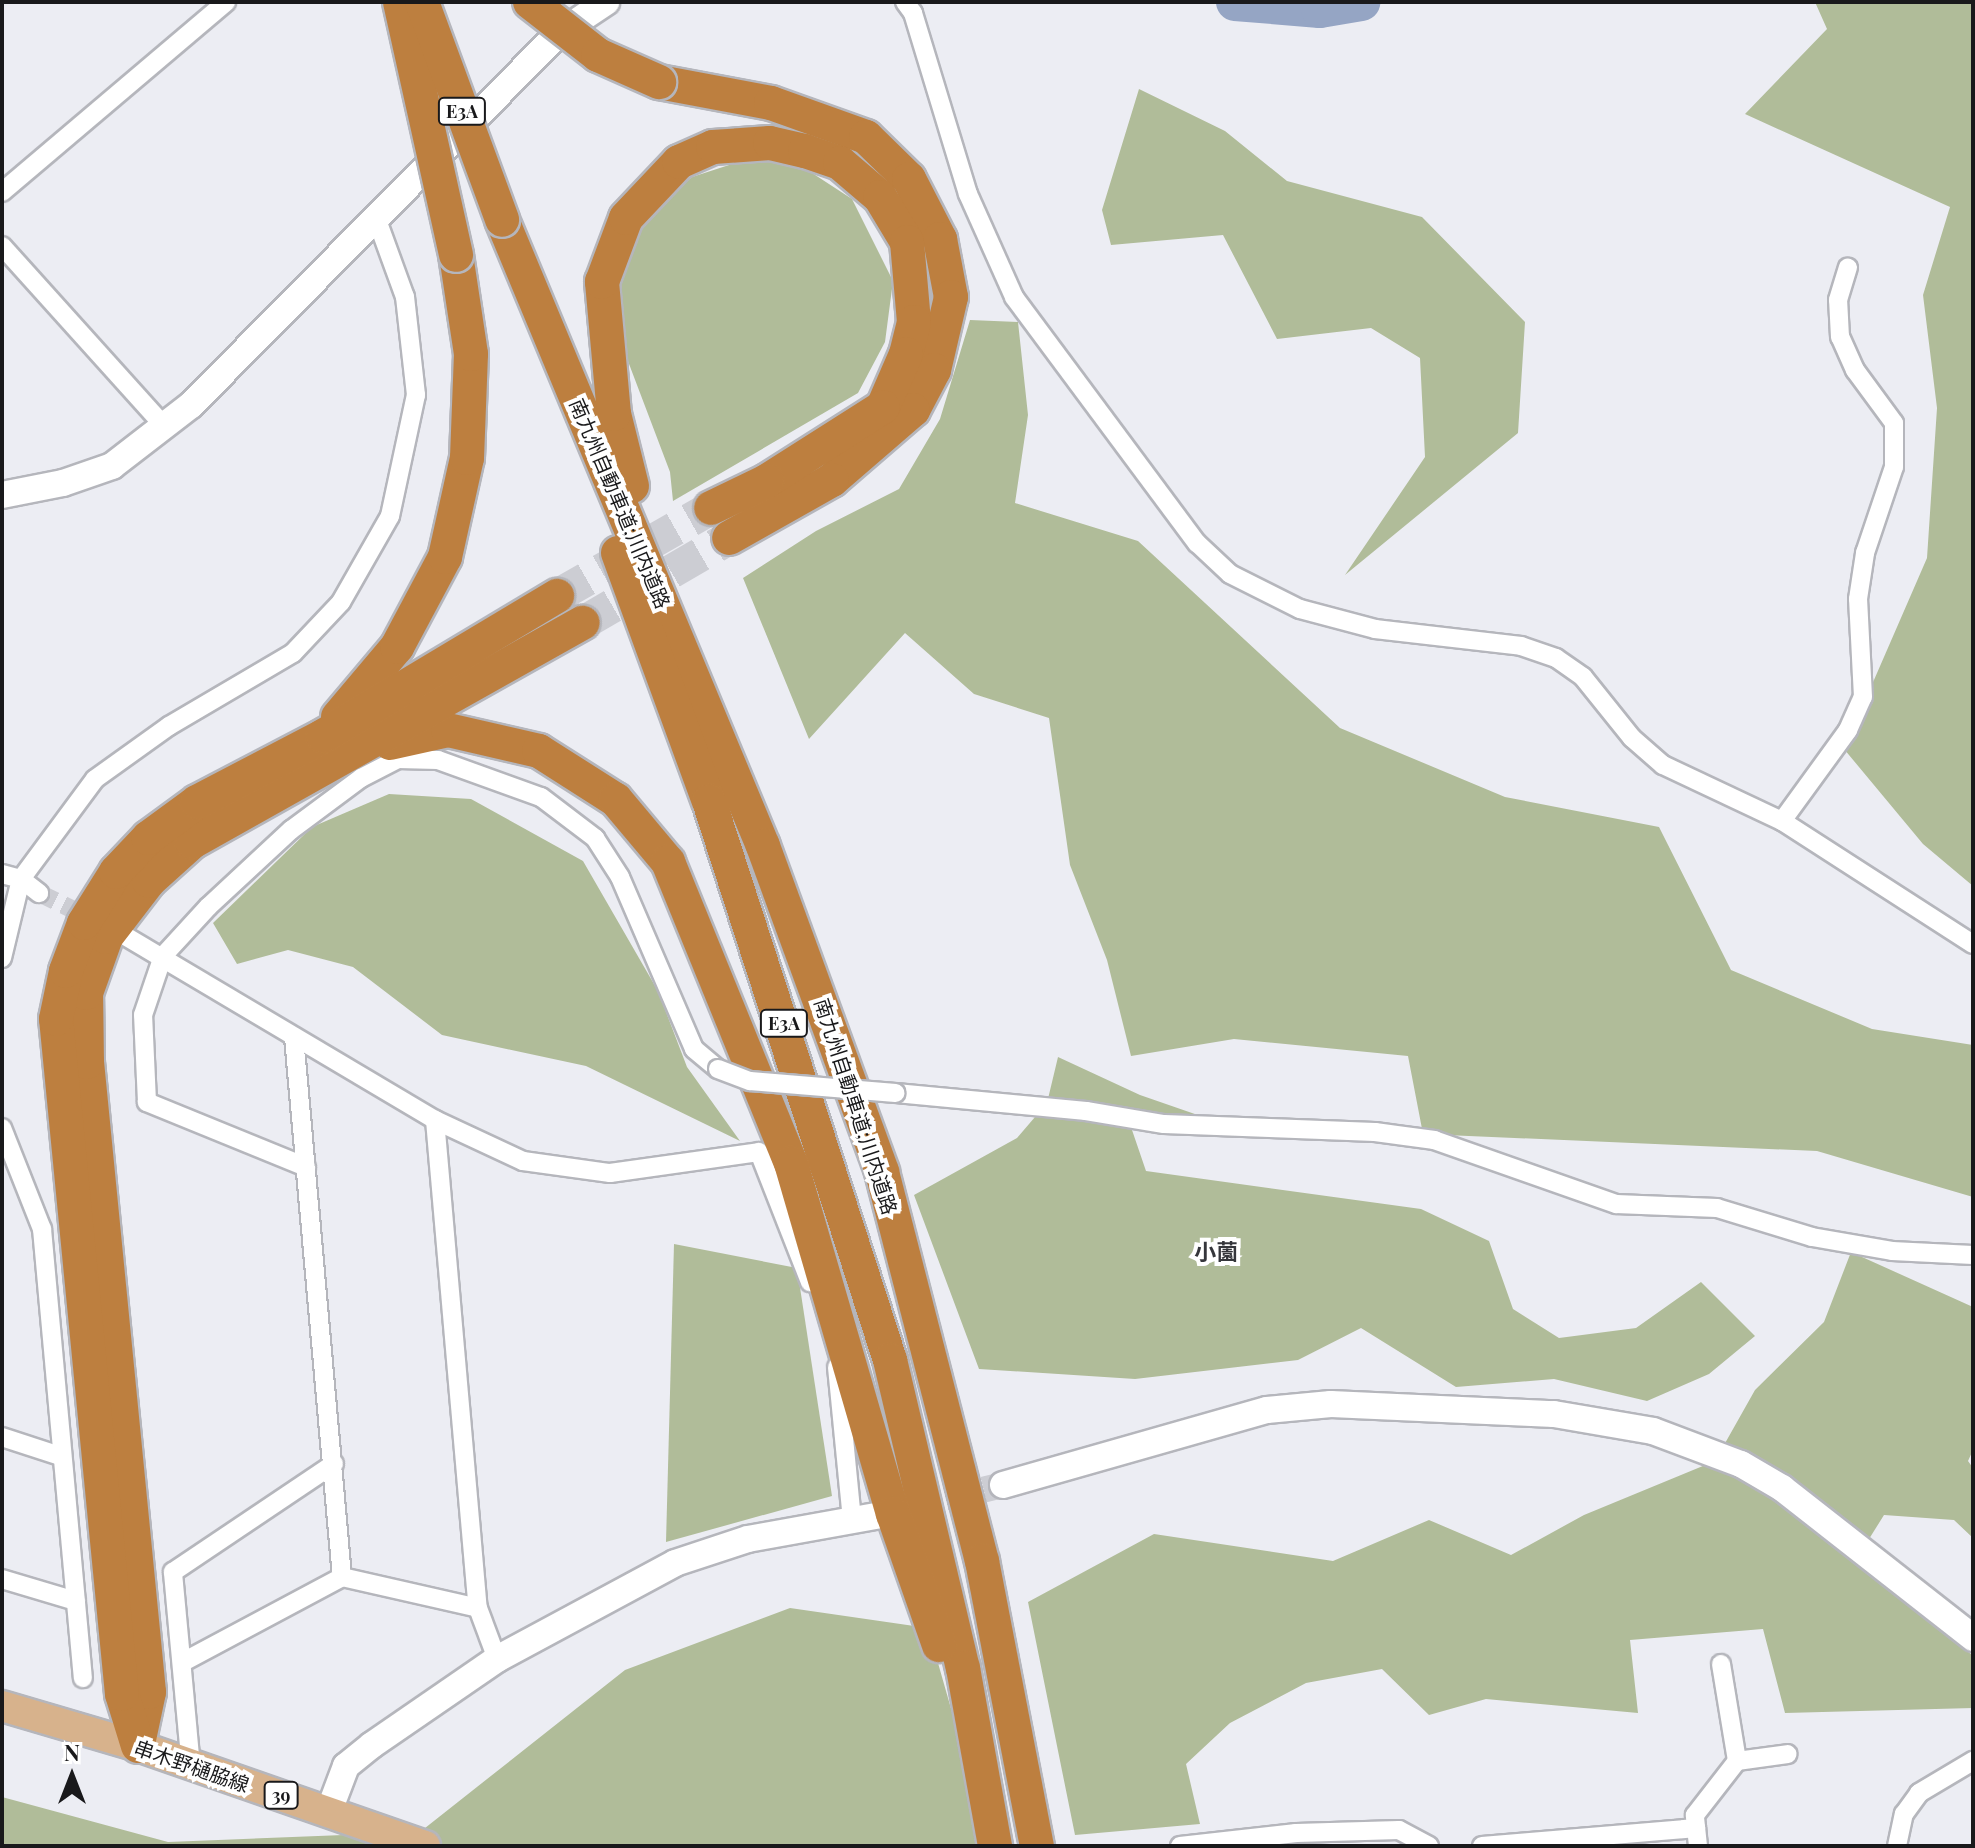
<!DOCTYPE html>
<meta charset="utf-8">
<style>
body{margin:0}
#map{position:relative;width:1975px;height:1848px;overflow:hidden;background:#ecedf3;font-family:"Playfair Display","Noto Sans JP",serif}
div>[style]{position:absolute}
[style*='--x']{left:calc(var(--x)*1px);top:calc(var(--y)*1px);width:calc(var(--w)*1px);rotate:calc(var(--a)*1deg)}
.forest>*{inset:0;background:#b0bc99}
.river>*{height:38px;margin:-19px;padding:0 19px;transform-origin:19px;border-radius:19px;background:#95a5c4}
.street-tunnel>*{height:18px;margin-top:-9px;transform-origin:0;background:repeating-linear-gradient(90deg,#cccdd3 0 18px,transparent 0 27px)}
.secondary-tunnel>*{height:26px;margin-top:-13px;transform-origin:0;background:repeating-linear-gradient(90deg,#cccdd3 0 26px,transparent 0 39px)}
.highway-tunnel>*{height:34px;margin-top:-17px;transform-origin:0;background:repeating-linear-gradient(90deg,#cccdd3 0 34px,transparent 0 51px)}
.roads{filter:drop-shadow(2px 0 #b5b6bc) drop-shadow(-2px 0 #b5b6bc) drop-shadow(0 2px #b5b6bc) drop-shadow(0 -2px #b5b6bc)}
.street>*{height:18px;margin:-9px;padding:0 9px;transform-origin:9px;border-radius:9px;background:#fff}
.secondary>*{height:26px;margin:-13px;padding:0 13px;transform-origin:13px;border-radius:13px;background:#fff}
.primary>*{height:30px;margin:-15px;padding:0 15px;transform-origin:15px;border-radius:15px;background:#d7b28c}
.highway>*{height:34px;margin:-17px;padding:0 17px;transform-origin:17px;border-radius:17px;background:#bd7f3f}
.bridges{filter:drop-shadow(2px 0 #b5b6bc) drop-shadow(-2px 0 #b5b6bc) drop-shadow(0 2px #b5b6bc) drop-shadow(0 -2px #b5b6bc)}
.street-bridge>*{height:18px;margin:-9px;padding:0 9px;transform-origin:9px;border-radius:9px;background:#fff}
.highway-bridge>*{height:34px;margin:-17px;padding:0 17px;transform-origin:17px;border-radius:17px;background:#bd7f3f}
span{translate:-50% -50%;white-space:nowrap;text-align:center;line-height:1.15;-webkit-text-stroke:8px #fff;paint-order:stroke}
.shield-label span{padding:2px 6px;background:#fff;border:2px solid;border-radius:6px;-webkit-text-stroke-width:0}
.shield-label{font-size:18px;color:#19191b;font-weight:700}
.street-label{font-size:20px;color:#19191b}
.neighbourhood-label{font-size:22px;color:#35363b;font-weight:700}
.frame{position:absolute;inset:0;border:4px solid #19191b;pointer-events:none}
.north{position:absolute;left:32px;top:1736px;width:80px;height:80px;-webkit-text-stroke:6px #fff;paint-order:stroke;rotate:0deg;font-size:22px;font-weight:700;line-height:32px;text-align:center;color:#19191b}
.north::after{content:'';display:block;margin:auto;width:28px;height:36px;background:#19191b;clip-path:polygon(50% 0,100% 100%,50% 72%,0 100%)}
</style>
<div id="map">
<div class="forest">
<div style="clip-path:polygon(1815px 2px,1973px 2px,1973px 886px,1923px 844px,1844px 749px,1927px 558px,1937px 408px,1923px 295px,1950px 207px,1745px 114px,1827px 29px)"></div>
<div style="clip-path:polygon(1139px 89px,1225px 131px,1287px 181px,1422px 217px,1525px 322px,1518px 433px,1345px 575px,1425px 457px,1420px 358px,1371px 328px,1277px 339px,1223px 235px,1111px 245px,1102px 210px)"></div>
<div style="clip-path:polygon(760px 155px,809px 171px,852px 199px,893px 281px,885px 342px,858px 393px,673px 501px,670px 472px,626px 356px,618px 293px,640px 220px,692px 177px)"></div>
<div style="clip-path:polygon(970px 320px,1018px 322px,1028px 415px,1015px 503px,1138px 541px,1340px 728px,1505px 797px,1659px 827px,1731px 970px,1872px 1029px,1973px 1045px,1973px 1197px,1817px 1151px,1423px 1134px,1408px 1056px,1234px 1039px,1131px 1056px,1107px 960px,1070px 865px,1049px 718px,974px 694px,905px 633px,809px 739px,743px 578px,816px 531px,899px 489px,940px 419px)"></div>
<div style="clip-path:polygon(389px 794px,471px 799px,583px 861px,658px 991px,687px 1067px,740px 1141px,586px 1066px,442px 1035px,353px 967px,288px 950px,237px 964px,213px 923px,312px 827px)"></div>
<div style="clip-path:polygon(1058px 1057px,1140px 1095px,1241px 1130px,1132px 1130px,1146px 1171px,1421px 1209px,1489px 1241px,1513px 1309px,1559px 1338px,1636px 1328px,1701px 1282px,1755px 1336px,1709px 1374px,1647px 1401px,1554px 1379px,1456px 1387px,1361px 1328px,1298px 1360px,1135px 1379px,979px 1369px,914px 1195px,1017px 1138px,1047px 1103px)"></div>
<div style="clip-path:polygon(674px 1244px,797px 1268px,832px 1496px,666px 1542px)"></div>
<div style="clip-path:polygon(1851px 1252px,1973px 1307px,1973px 1450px,1968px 1461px,1973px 1468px,1973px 1538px,1954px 1520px,1884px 1515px,1859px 1555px,1973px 1656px,1973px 1708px,1785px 1713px,1763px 1629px,1630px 1640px,1638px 1713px,1486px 1699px,1429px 1715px,1382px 1669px,1306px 1683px,1230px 1723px,1186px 1764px,1200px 1824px,1075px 1835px,1028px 1602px,1154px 1534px,1333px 1561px,1429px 1520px,1511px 1555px,1584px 1515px,1715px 1461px,1755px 1390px,1824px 1322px)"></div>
<div style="clip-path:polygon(790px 1608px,928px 1628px,974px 1789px,978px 1846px,2px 1846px,2px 1797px,168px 1842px,420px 1832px,625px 1670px)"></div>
</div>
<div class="river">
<div style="--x:1235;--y:2;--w:85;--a:4.7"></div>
<div style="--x:1320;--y:9;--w:42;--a:-9.7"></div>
</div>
<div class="street-tunnel">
<div style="--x:39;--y:893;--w:61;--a:26.1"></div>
</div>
<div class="secondary-tunnel">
<div style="--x:908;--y:1508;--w:98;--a:-13.6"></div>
</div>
<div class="highway-tunnel">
<div style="--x:557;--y:596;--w:177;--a:-29.7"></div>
<div style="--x:583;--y:623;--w:169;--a:-30.2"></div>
</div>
<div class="roads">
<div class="street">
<div style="--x:905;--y:2;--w:14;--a:54"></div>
<div style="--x:913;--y:13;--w:189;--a:73.1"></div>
<div style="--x:968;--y:194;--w:113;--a:65.9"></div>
<div style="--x:1014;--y:297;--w:307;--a:53.4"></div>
<div style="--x:1197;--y:543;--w:45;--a:43.2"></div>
<div style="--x:1230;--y:574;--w:78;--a:26.6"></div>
<div style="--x:1300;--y:609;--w:78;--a:14.9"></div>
<div style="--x:1375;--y:629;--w:147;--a:6.6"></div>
<div style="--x:1521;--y:646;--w:37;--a:19"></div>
<div style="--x:1556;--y:658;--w:33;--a:35"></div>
<div style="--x:1583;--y:677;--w:78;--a:51.2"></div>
<div style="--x:1632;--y:738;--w:41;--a:41.1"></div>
<div style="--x:1663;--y:765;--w:132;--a:25.2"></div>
<div style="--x:1782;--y:821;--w:227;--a:32.8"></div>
<div style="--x:2;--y:192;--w:294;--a:-40.3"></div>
<div style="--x:2;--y:246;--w:244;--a:48"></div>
<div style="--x:1782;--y:821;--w:112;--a:-54"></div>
<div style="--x:1848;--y:730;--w:36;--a:-66"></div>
<div style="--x:1863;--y:697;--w:98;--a:-92.9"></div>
<div style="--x:1858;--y:599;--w:47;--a:-81.3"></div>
<div style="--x:1865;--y:553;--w:91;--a:-71.4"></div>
<div style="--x:1894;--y:467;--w:44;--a:-90"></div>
<div style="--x:1894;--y:423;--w:66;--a:-126.3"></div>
<div style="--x:1855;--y:370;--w:36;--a:-114"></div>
<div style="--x:1840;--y:337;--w:37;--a:-93"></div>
<div style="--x:1838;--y:300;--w:34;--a:-73"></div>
<div style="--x:2;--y:874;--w:20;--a:15"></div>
<div style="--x:21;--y:879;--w:23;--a:38"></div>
<div style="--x:127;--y:937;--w:358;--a:30.7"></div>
<div style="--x:435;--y:1120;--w:97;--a:25"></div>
<div style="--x:523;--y:1161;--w:88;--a:7.9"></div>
<div style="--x:610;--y:1173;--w:150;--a:-8"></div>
<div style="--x:759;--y:1152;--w:140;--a:68.6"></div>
<div style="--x:2;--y:958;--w:81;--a:-76.5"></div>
<div style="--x:21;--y:879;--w:124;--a:-53.5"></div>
<div style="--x:95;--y:779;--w:91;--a:-35.6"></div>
<div style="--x:169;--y:726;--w:144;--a:-30.5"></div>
<div style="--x:293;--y:653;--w:70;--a:-46.7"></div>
<div style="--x:341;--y:602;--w:99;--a:-60.3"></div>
<div style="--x:390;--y:516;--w:124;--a:-77.9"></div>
<div style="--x:416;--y:395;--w:99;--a:-96.4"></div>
<div style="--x:405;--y:297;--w:82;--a:-110"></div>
<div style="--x:294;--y:1037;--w:542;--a:84.92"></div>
<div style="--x:896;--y:1093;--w:191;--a:5.4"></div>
<div style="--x:1086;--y:1111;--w:79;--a:9.5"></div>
<div style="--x:1164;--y:1124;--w:211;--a:2.2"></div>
<div style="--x:1375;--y:1132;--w:60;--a:7.7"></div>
<div style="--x:1434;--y:1140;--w:193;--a:19.4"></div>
<div style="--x:1616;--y:1204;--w:101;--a:2.3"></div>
<div style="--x:1717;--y:1208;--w:99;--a:17"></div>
<div style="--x:1812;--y:1237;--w:81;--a:9.9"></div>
<div style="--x:1892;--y:1251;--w:81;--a:2.8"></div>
<div style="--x:435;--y:1120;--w:490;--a:85"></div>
<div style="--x:478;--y:1608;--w:54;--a:69.6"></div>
<div style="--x:2;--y:1128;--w:109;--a:68.4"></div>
<div style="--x:42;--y:1229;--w:451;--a:84.8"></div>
<div style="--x:306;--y:1167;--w:172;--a:-157.8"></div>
<div style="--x:147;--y:1102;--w:87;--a:-92.6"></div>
<div style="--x:143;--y:1015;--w:62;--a:-71.3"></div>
<div style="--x:163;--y:956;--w:67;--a:-47.4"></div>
<div style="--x:208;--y:907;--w:113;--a:-42.9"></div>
<div style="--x:291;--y:830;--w:87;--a:-36.6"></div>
<div style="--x:361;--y:778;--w:42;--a:-27.2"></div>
<div style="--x:398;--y:759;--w:40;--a:1.4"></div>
<div style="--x:438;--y:760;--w:109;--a:19.8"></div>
<div style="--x:541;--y:797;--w:68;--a:37.2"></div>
<div style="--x:595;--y:838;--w:46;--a:57.3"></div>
<div style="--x:620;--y:877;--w:187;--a:66.7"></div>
<div style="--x:694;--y:1049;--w:31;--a:40"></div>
<div style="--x:837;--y:1367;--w:155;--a:84.4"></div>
<div style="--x:2;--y:1437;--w:61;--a:18.1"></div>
<div style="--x:2;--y:1579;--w:77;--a:16.6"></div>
<div style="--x:183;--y:1662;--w:180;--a:-28.1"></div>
<div style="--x:342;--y:1577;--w:139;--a:12.8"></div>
<div style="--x:1721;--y:1664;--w:98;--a:80.6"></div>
<div style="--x:191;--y:1767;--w:196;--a:-95.3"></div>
<div style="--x:173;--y:1572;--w:194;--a:-33.9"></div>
<div style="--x:1180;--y:1846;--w:117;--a:-6.4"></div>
<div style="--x:1296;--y:1833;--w:103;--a:-1.7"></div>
<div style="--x:1399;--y:1830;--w:34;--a:28"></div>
<div style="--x:1482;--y:1846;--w:215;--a:-4.8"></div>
<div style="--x:1698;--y:1846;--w:31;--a:-96"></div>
<div style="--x:1695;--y:1815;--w:68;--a:-52.1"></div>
<div style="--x:1737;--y:1761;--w:51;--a:-7.8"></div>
<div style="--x:1897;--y:1846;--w:33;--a:-78"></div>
<div style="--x:1904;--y:1814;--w:26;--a:-54"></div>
<div style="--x:1919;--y:1793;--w:63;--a:-30.7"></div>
</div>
<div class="secondary">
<div style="--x:2;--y:495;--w:62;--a:-11.1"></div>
<div style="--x:63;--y:483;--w:52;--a:-19.1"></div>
<div style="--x:112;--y:466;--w:100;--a:-37.7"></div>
<div style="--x:191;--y:405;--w:522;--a:-45.31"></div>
<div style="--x:558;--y:34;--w:58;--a:-33.7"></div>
<div style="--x:1003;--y:1485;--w:274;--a:-15.9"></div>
<div style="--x:1267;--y:1410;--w:64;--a:-5.4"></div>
<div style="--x:1331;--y:1404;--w:223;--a:2.6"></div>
<div style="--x:1554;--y:1414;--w:100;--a:9.7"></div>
<div style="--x:1653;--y:1431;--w:94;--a:20.6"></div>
<div style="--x:1741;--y:1464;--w:48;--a:30.3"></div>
<div style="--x:1782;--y:1488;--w:243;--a:38.1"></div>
<div style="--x:329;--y:1811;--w:48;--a:-69.3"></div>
<div style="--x:346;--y:1766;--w:33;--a:-39"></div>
<div style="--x:372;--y:1745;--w:152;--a:-34.5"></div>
<div style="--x:497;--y:1659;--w:202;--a:-28.3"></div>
<div style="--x:675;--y:1563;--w:77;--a:-18.2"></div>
<div style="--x:748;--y:1539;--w:135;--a:-10.2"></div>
</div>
<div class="primary">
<div style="--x:2;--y:1706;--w:142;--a:16.4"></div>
<div style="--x:138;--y:1746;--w:304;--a:19.2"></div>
</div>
<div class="highway">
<div style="--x:659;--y:82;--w:114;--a:10.6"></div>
<div style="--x:771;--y:103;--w:101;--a:19.7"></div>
<div style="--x:866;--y:137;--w:60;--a:44.3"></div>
<div style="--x:909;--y:179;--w:68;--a:62.7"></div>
<div style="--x:940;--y:239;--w:59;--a:79.3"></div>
<div style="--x:951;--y:297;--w:75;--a:103.1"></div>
<div style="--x:934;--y:370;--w:45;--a:117.7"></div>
<div style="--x:913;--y:410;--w:107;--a:139.2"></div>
<div style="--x:832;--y:480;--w:118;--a:150.6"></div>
<div style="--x:502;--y:220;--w:678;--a:67.37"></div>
<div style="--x:763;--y:846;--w:347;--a:69.9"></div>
<div style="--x:882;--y:1172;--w:402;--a:75.6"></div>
<div style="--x:982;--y:1561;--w:290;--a:79.1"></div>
<div style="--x:632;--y:486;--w:74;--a:-104"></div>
<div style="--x:614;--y:414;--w:133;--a:-95.2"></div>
<div style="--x:602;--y:282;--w:68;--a:-69.4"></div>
<div style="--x:626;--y:218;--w:77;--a:-46.6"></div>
<div style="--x:679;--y:162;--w:37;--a:-24"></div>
<div style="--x:713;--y:147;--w:57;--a:-4"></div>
<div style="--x:770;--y:143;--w:36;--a:13"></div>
<div style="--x:805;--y:151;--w:37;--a:19"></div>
<div style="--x:840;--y:163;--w:52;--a:40.4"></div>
<div style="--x:880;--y:197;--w:52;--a:59"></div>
<div style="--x:907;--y:242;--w:80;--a:85"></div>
<div style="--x:914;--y:322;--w:33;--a:104"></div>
<div style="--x:906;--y:354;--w:58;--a:113.5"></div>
<div style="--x:883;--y:407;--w:138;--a:147.5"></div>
<div style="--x:767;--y:481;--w:62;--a:154.3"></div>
<div style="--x:618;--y:553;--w:264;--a:69.9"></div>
<div style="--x:709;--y:801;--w:588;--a:72.06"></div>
<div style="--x:890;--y:1360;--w:317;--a:76.7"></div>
<div style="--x:963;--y:1668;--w:181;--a:79.8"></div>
<div style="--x:338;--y:717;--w:92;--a:-49.9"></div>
<div style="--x:397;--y:647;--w:102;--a:-61.9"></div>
<div style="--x:445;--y:557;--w:101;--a:-77.5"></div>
<div style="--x:467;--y:458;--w:104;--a:-87.8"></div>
<div style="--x:471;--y:354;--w:100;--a:-98.6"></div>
<div style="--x:390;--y:743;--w:59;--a:-12.6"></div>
<div style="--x:448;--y:730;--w:93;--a:13"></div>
<div style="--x:539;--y:751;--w:91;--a:32.5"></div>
<div style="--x:616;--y:800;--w:81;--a:50"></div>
<div style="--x:668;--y:862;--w:325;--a:67.8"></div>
<div style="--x:791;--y:1163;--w:366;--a:73.8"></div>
<div style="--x:893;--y:1514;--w:139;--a:70.7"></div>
<div style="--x:138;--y:1744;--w:53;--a:-78.1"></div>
<div style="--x:149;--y:1692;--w:633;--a:-95.62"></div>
<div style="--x:87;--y:1062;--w:69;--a:-90.8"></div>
<div style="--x:86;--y:993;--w:59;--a:-70.3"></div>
<div style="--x:106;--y:937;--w:71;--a:-52.5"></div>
<div style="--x:149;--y:881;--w:58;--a:-42.2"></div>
<div style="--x:192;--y:842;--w:448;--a:-29.3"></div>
<div style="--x:138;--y:1746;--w:54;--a:-107.1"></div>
<div style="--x:122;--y:1694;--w:678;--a:-95.58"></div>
<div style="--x:56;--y:1019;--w:49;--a:-78.2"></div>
<div style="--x:66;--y:971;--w:51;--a:-69.4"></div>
<div style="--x:84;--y:923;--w:60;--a:-57.9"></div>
<div style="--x:116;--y:872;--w:47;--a:-46.7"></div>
<div style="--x:148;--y:838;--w:61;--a:-36.3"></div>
<div style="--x:197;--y:802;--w:142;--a:-27.6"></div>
<div style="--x:323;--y:736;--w:273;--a:-30.9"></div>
</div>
</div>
<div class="bridges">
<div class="street-bridge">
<div style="--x:718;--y:1069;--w:34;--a:21"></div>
<div style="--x:750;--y:1081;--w:146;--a:4.7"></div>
</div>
<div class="highway-bridge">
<div style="--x:400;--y:2;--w:259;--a:77.5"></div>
<div style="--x:422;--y:2;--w:232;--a:69.8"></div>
<div style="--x:530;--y:2;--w:86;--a:37.9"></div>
<div style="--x:598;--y:55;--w:67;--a:23.9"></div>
</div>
</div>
<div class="shield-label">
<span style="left:462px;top:111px">E3A</span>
<span style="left:784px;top:1023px">E3A</span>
<span style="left:281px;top:1795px">39</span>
</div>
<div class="street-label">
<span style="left:621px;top:503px;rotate:67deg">南九州自動車道;川内道路</span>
<span style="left:857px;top:1106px;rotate:72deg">南九州自動車道;川内道路</span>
<span style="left:192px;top:1765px;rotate:19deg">串木野樋脇線</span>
</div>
<div class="neighbourhood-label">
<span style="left:1216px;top:1252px">小薗</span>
</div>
<div class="frame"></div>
<div class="north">N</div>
</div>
